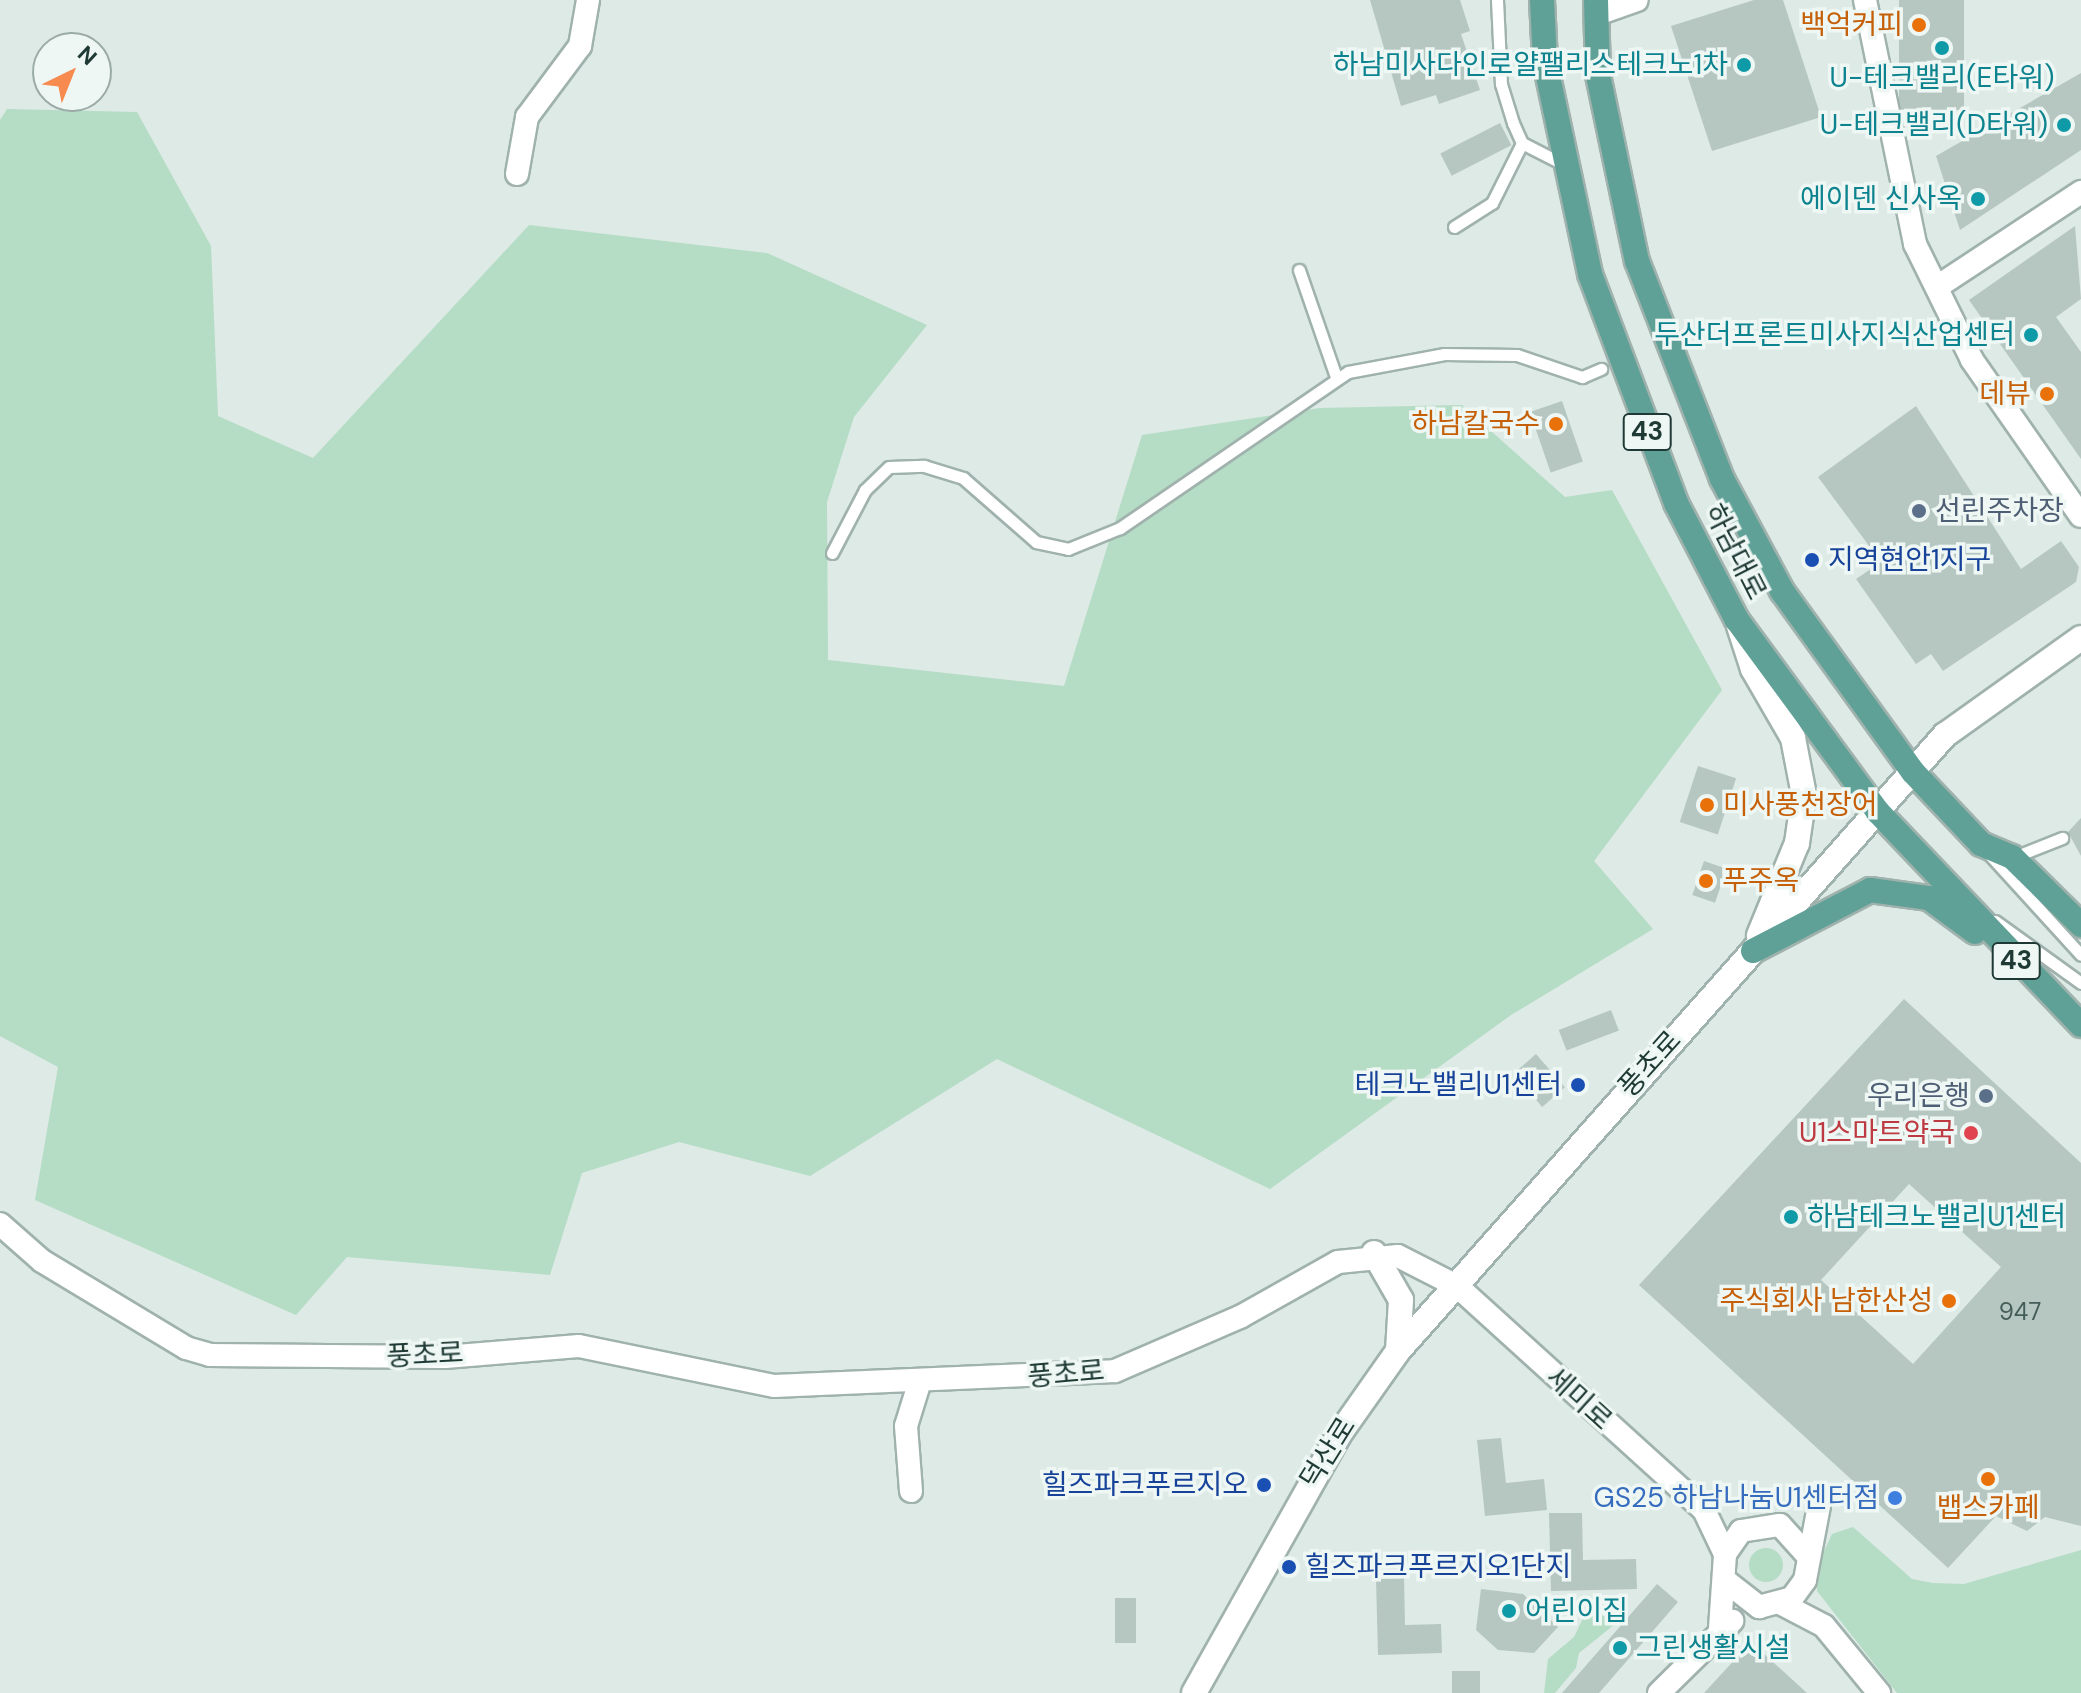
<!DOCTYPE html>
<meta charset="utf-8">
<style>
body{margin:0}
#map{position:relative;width:2081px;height:1693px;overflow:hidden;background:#ddeae6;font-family:"DM Sans","Noto Sans KR",sans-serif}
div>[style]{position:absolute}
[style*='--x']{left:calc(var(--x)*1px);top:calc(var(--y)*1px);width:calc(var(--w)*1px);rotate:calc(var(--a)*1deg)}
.green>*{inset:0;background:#b5dcc4}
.round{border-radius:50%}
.building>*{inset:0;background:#b6c7c2;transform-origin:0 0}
.roads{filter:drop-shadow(2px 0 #a0b2ad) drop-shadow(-2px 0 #a0b2ad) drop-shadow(0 2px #a0b2ad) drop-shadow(0 -2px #a0b2ad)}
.lane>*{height:11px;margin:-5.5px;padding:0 5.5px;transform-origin:5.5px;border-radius:5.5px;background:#fff}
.street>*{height:22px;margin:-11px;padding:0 11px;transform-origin:11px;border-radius:11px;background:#fff}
.secondary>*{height:24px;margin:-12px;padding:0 12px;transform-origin:12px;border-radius:12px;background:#fff}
.primary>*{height:24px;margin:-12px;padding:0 12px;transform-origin:12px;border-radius:12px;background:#60a197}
.dots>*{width:22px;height:22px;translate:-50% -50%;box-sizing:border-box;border:4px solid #eef7f3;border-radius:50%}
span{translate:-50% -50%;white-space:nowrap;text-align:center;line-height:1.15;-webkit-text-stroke:7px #eef7f3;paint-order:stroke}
.number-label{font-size:24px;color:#455d58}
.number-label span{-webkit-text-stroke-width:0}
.shield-label span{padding:2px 6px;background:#eef7f3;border:2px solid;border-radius:6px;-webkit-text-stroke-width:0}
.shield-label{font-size:26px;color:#1f3a35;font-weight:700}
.food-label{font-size:28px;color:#c56008}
.right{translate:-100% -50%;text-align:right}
.left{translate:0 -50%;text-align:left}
.culture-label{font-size:28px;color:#0d838f}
.service-label{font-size:28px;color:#4e5e75}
.street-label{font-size:28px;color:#1f3a35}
.transit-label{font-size:28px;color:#164399}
.health-label{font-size:28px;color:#be3a42}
.shop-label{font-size:28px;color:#366cbe}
.north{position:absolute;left:32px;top:32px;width:80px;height:80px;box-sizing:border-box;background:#eef7f3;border:2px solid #9baba7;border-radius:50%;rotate:43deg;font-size:22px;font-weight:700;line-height:32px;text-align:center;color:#1f3a35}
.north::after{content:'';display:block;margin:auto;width:28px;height:36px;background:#f68a4f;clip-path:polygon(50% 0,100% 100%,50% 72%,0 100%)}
</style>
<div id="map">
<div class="green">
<div style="clip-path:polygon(7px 109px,137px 112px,211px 246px,218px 416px,313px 458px,529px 225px,767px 253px,927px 325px,854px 417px,827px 502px,828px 660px,1064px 686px,1142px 435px,1320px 408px,1462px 405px,1565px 497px,1612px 490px,1722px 690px,1594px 861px,1653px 929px,1511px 1015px,1270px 1189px,997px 1059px,810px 1176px,679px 1142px,582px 1173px,550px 1275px,347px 1257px,296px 1315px,35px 1200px,58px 1067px,0 1036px,0 120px)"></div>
<div style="clip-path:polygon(1853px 1527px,1912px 1579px,1933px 1583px,1964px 1584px,2081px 1550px,2081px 1693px,1897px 1693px,1817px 1591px,1818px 1564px,1832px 1534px)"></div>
<div class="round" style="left:1749px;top:1548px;width:34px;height:34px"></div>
<div style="clip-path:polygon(1586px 1612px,1620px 1620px,1579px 1653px,1576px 1668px,1555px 1693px,1544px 1693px,1548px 1659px,1574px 1637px)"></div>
</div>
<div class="building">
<div style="clip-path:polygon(1370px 0,1460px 0,1470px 31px,1461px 34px,1480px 90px,1439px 104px,1436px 95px,1401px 106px)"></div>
<div style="clip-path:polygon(1754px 0,1783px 0,1821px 117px,1712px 151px,1671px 26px)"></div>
<div style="left:1899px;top:0;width:65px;height:110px"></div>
<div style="clip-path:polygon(2081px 73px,2081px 150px,1960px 230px,1936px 156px)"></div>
<div style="left:1500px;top:123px;width:25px;height:67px;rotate:63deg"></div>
<div style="clip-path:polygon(2075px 226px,2081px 299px,2056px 317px,2081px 352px,2081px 459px,1969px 300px)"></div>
<div style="left:1562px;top:401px;width:64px;height:34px;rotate:71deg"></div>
<div style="clip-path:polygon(1916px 406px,2021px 569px,2061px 541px,2079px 567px,2076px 582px,1943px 671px,1931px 654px,1916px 664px,1856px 579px,1881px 562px,1818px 477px)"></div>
<div style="left:1698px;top:766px;width:40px;height:59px;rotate:18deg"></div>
<div style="clip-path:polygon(2081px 818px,2081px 856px,2068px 832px)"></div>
<div style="left:1704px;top:861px;width:24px;height:36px;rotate:19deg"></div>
<div style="clip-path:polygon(evenodd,1904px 999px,2081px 1163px,2081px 1526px,2045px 1517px,2027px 1531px,1996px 1516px,1948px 1568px,1639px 1285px,1904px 999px,1909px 1184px,2001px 1267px,1913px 1364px,1821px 1280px,1909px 1184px)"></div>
<div style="left:1611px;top:1010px;width:22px;height:56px;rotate:69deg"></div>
<div style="left:1536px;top:1054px;width:44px;height:30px;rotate:49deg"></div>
<div style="clip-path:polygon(1501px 1438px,1506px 1483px,1544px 1479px,1547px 1510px,1485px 1516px,1477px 1440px)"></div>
<div style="clip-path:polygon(1549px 1513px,1582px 1513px,1583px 1560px,1636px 1559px,1637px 1589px,1551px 1591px)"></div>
<div style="clip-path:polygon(1404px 1578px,1405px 1625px,1441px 1624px,1442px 1653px,1378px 1655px,1376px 1579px)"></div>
<div style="clip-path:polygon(1657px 1584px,1678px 1602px,1599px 1693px,1562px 1693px)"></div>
<div style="clip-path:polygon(1481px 1589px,1523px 1594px,1558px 1627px,1534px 1653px,1498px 1650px,1476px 1630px)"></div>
<div style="left:1115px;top:1598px;width:21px;height:45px"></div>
<div style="clip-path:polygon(1751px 1642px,1807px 1693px,1704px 1693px)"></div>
<div style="left:1480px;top:1671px;width:22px;height:28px;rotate:90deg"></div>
</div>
<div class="roads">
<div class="lane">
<div style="--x:1497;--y:0;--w:84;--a:87.3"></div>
<div style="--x:1501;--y:84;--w:41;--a:72.9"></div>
<div style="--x:1513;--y:123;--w:22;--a:66"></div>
<div style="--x:1522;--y:143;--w:48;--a:27.1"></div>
<div style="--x:1454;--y:227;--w:45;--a:-32.3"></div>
<div style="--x:1492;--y:203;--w:67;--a:-63.4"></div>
<div style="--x:1299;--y:270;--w:113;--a:70.9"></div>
<div style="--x:832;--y:553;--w:71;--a:-62.4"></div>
<div style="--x:865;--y:490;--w:33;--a:-44"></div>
<div style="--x:889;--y:467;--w:35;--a:-2"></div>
<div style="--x:924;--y:466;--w:41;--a:17.1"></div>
<div style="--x:963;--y:478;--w:97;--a:41.2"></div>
<div style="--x:1036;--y:542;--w:33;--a:12"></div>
<div style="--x:1068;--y:549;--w:56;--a:-22"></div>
<div style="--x:1120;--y:528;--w:276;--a:-34.4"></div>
<div style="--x:1348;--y:372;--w:98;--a:-10.6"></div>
<div style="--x:1444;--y:354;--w:73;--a:0.8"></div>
<div style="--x:1517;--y:355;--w:69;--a:18.7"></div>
<div style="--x:1582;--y:377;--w:21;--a:-23"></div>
<div style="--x:1990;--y:855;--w:135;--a:47.7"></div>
<div style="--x:2014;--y:857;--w:52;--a:-21.6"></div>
<div style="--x:1995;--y:921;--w:106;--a:35.8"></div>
</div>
<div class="street">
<div style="--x:1865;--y:0;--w:249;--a:78.4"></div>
<div style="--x:1915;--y:244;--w:129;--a:63.8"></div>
<div style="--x:1972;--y:360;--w:190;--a:55.1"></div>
<div style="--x:1597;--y:14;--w:42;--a:-19.3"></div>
<div style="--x:517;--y:174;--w:58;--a:-80"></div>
<div style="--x:527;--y:117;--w:89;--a:-53.3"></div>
<div style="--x:580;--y:46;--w:47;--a:-80.1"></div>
<div style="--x:1937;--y:287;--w:173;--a:-33.4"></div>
<div style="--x:0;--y:1224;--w:56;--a:41.4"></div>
<div style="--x:42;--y:1261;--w:168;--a:31.1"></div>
<div style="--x:186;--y:1348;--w:25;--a:16"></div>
<div style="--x:210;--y:1355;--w:235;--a:0.5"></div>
<div style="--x:445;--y:1357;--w:134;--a:-4.7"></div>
<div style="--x:579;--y:1346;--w:199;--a:11.6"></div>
<div style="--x:774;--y:1386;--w:341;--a:-2.5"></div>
<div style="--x:1115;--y:1371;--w:136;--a:-23.4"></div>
<div style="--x:1240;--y:1317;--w:112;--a:-29.3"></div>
<div style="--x:1338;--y:1262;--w:60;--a:-5.7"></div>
<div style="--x:1398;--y:1256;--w:66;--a:27"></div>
<div style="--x:1457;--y:1286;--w:333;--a:42.2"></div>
<div style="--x:1704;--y:1510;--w:49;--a:64.5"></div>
<div style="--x:911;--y:1491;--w:65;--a:-94.4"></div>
<div style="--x:906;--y:1426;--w:44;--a:-72.8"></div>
<div style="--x:1727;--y:1582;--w:41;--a:38"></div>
<div style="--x:1759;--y:1607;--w:34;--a:-15"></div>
<div style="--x:1792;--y:1598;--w:22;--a:-54"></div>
<div style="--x:1805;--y:1580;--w:75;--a:-79.3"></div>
<div style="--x:1782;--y:1604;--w:47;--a:27.6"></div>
<div style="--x:1824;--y:1626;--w:87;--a:50.6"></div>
<div style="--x:1720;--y:1628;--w:74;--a:-86.1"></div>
<div style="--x:1725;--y:1554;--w:28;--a:-55"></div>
<div style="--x:1741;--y:1531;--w:39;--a:-9"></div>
<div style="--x:1780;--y:1525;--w:39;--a:48"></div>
<div style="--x:1659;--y:1693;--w:103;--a:-44.6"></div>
</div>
<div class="secondary">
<div style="--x:1739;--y:626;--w:45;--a:72"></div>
<div style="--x:1753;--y:669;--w:80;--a:59.9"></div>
<div style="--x:1793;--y:738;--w:58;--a:79.1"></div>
<div style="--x:1804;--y:795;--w:49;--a:98.3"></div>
<div style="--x:1797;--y:843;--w:100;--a:112.4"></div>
<div style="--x:1374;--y:1253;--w:54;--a:60.1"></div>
<div style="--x:1401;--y:1300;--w:51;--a:93.4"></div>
<div style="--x:1194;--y:1693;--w:295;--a:-60.7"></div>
<div style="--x:1338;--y:1436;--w:104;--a:-54.8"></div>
<div style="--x:1398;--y:1351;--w:824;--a:-48.4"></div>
<div style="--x:1945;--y:735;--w:167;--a:-35.5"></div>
</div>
<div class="primary">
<div style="--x:1542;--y:0;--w:62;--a:87.2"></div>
<div style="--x:1545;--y:62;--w:217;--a:78"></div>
<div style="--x:1590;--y:274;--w:245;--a:69.4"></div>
<div style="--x:1676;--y:503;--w:132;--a:62.5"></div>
<div style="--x:1737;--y:620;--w:238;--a:53.7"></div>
<div style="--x:1878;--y:812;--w:294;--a:46.4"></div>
<div style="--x:1596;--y:0;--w:75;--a:88.5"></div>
<div style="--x:1598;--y:75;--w:190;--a:78.2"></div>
<div style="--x:1637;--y:261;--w:234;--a:68.7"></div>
<div style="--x:1722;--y:479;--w:127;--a:61.8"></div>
<div style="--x:1782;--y:591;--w:223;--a:54.1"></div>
<div style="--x:1913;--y:772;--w:99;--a:46.6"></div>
<div style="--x:1981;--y:844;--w:34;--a:23"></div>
<div style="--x:2012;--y:857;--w:97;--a:44.6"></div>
<div style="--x:1753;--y:951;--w:132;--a:-27.5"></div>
<div style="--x:1870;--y:890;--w:60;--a:7.7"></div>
<div style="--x:1929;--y:898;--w:57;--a:36.5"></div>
</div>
</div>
<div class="dots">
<div style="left:1919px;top:25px;background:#e8710a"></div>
<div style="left:1942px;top:48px;background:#0f9aa8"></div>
<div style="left:1744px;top:65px;background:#0f9aa8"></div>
<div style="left:2064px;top:125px;background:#0f9aa8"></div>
<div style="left:1978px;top:199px;background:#0f9aa8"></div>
<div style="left:2031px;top:335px;background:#0f9aa8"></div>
<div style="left:2047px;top:394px;background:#e8710a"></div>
<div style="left:1556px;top:424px;background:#e8710a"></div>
<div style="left:1919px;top:511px;background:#5c6f8a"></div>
<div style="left:1812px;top:560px;background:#1a4fb4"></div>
<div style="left:1707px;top:805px;background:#e8710a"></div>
<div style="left:1706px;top:881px;background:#e8710a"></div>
<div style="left:1578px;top:1085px;background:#1a4fb4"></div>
<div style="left:1986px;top:1096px;background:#5c6f8a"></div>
<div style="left:1971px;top:1133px;background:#e0444e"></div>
<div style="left:1791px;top:1217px;background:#0f9aa8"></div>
<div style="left:1949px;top:1301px;background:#e8710a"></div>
<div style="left:1988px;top:1479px;background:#e8710a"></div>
<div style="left:1264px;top:1485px;background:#1a4fb4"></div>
<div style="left:1895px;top:1498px;background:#3f7fe0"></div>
<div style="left:1289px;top:1567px;background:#1a4fb4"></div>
<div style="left:1509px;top:1611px;background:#0f9aa8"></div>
<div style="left:1620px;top:1648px;background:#0f9aa8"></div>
</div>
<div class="number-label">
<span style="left:2020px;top:1312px">947</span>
</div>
<div class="shield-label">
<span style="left:1647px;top:432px">43</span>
<span style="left:2016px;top:961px">43</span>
</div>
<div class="food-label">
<span class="right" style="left:1903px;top:25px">백억커피</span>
<span class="right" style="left:2031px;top:394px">데뷰</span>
<span class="right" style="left:1540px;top:424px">하남칼국수</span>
<span class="left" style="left:1723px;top:805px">미사풍천장어</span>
<span class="left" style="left:1722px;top:881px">푸주옥</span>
<span class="right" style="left:1933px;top:1301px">주식회사 남한산성</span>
<span style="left:1988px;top:1508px">뱁스카페</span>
</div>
<div class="culture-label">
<span class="right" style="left:1728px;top:65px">하남미사다인로얄팰리스테크노1차</span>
<span style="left:1942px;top:78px">U-테크밸리(E타워)</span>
<span class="right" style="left:2048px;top:125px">U-테크밸리(D타워)</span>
<span class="right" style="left:1962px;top:199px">에이덴 신사옥</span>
<span class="right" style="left:2015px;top:335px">두산더프론트미사지식산업센터</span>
<span class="left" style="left:1807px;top:1217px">하남테크노밸리U1센터</span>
<span class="left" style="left:1525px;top:1611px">어린이집</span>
<span class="left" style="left:1636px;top:1648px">그린생활시설</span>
</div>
<div class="service-label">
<span class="left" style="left:1935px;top:511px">선린주차장</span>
<span class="right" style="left:1970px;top:1096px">우리은행</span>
</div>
<div class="street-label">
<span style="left:1735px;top:552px;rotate:63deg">하남대로</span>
<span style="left:1650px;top:1064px;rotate:-48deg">풍초로</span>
<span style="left:425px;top:1355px;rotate:-3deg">풍초로</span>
<span style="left:1066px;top:1374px;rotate:-5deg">풍초로</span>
<span style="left:1579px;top:1399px;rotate:42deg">세미로</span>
<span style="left:1328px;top:1453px;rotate:-58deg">덕산로</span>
</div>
<div class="transit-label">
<span class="left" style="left:1828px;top:560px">지역현안1지구</span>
<span class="right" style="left:1562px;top:1085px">테크노밸리U1센터</span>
<span class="right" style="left:1248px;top:1485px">힐즈파크푸르지오</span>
<span class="left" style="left:1305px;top:1567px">힐즈파크푸르지오1단지</span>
</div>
<div class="health-label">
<span class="right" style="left:1955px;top:1133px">U1스마트약국</span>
</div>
<div class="shop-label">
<span class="right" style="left:1879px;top:1498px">GS25 하남나눔U1센터점</span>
</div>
<div class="north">N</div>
</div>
